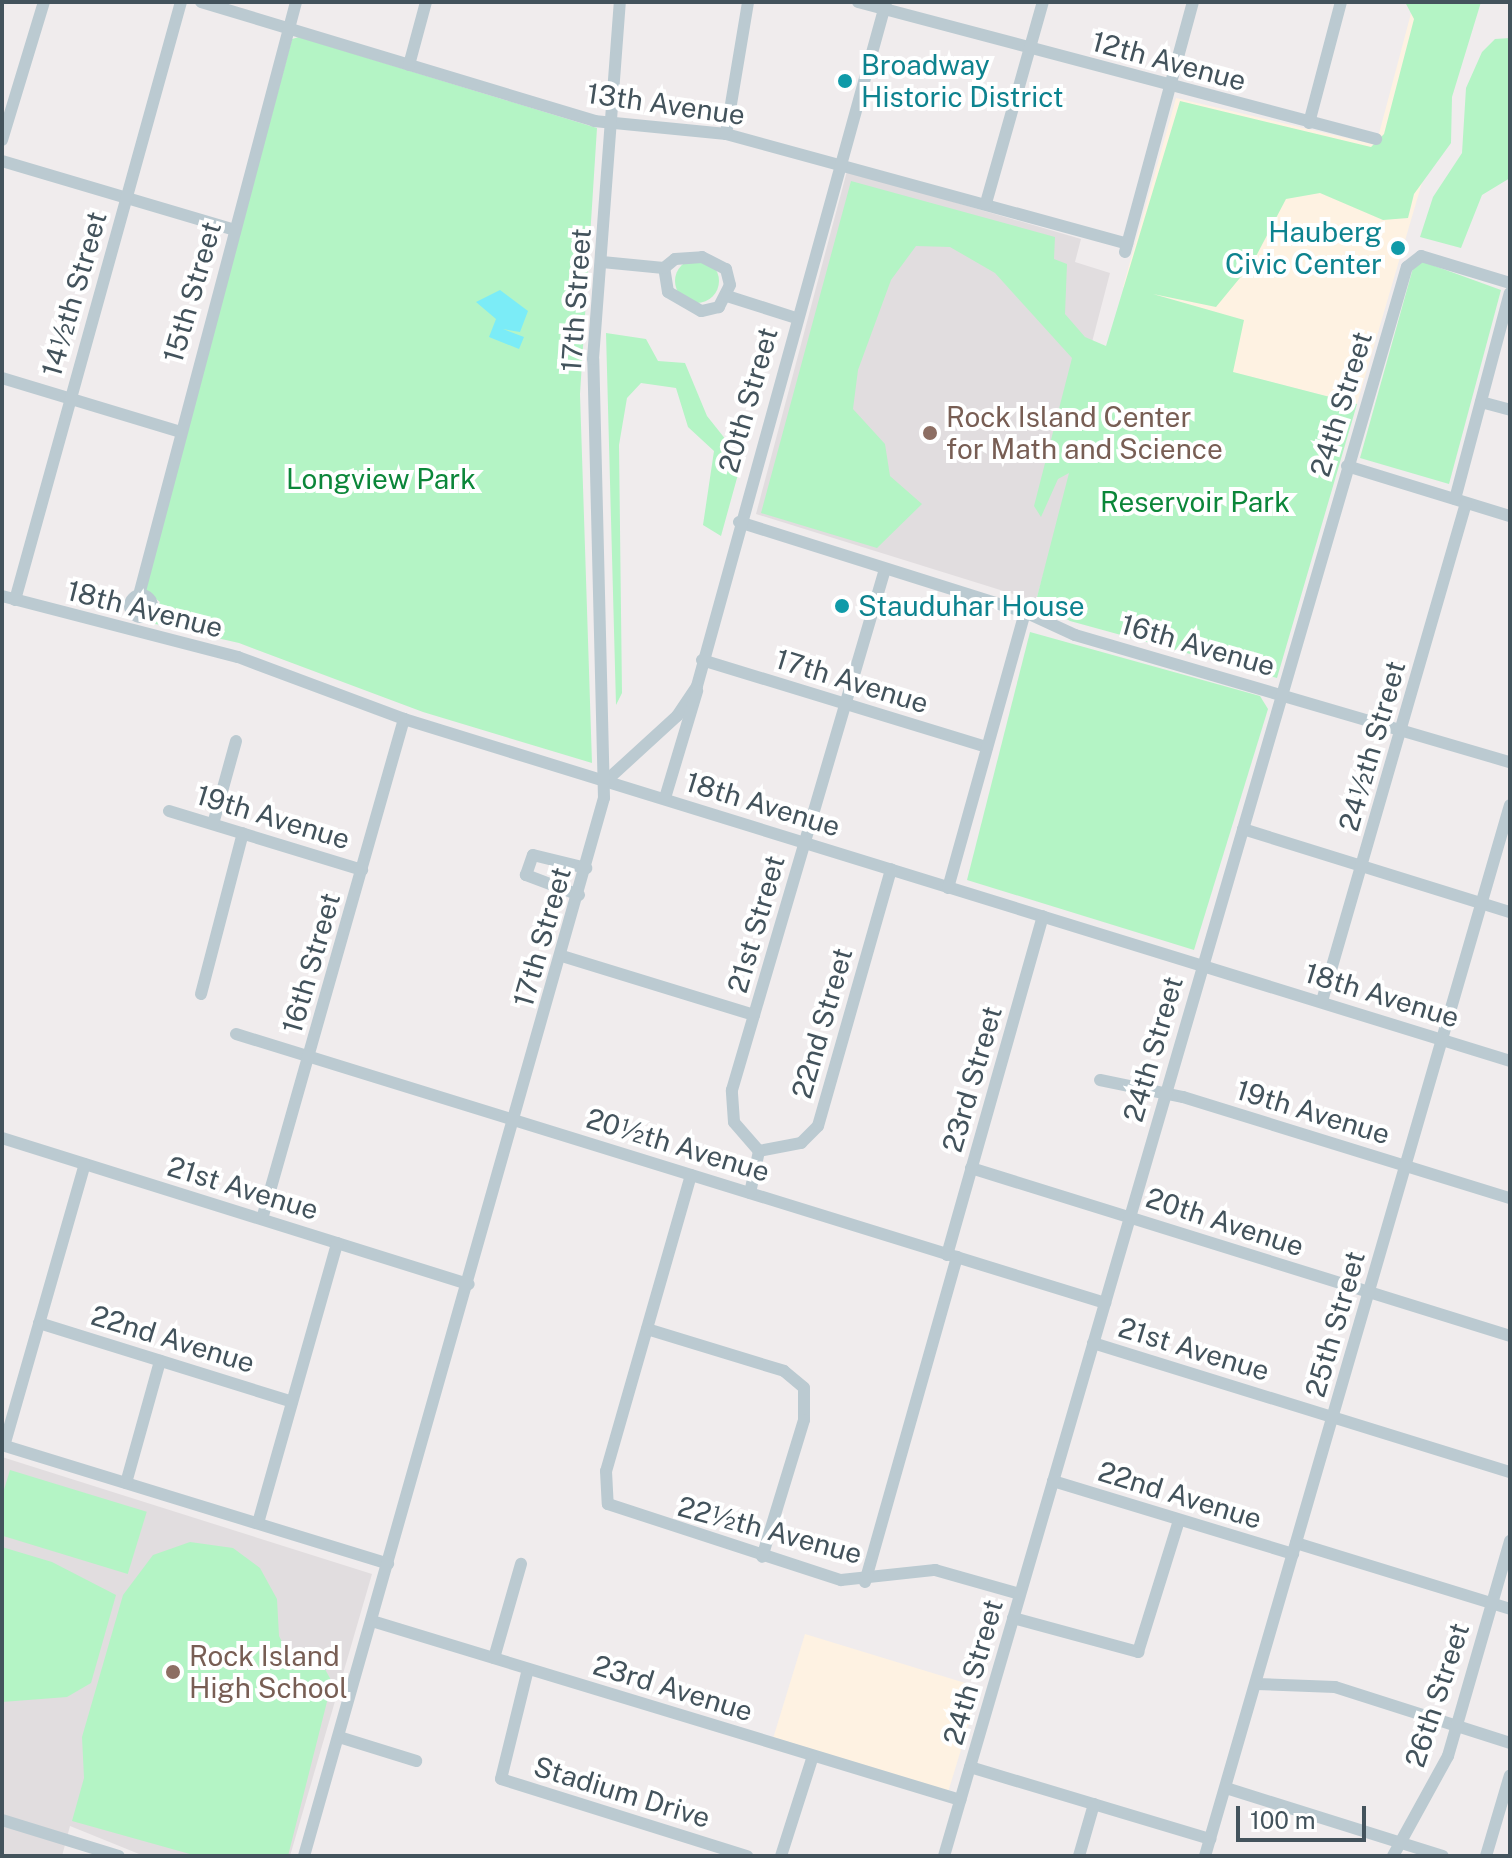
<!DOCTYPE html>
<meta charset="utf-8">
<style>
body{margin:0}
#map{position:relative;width:1512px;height:1858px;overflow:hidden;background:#f0eced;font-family:"Public Sans",sans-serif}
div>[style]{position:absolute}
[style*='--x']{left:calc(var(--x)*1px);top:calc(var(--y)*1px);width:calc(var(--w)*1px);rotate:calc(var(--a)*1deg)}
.commercial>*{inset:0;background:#fef2e2;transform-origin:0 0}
.education>*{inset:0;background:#e1dddf}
.green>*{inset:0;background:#b4f4c5;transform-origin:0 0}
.round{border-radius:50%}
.water>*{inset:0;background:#7becf7}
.minor>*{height:12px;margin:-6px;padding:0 6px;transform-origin:6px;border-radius:6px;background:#bbcad1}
.minor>.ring{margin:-6px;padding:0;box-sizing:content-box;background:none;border:12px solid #bbcad1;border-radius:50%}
.dots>*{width:22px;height:22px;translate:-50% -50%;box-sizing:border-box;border:4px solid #fff;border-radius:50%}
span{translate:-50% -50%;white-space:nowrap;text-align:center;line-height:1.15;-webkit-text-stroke:8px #fff;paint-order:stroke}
.street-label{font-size:28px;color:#43535c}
.culture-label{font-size:28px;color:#0d838f}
.left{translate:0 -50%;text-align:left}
.right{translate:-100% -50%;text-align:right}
.education-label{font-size:28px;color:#785e54}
.park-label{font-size:28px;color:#0b8639}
.frame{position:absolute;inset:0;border:4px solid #43535c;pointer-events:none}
.scale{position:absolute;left:1236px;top:1806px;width:130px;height:36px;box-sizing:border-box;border:4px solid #43535c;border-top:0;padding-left:10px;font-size:24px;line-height:28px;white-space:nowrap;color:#43535c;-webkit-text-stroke:6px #fff;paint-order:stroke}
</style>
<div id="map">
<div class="commercial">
<div style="clip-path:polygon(1414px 2px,1475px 2px,1357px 404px,1232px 372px,1123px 287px,1176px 98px,1376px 145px)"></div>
<div style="left:805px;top:1634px;width:183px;height:108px;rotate:17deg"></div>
</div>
<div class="education">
<div style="clip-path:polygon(847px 171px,1081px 239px,1075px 262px,1110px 273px,1091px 346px,1105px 351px,1036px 601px,756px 514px)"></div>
<div style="clip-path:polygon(2px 1457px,372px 1574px,290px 1856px,144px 1856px,70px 1826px,62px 1856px,2px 1856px)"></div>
</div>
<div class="green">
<div style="clip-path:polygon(1405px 2px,1481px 2px,1452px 97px,1451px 143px,1414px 194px,1408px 218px,1383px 220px,1320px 193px,1286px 199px,1253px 262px,1216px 307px,1153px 294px,1244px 320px,1233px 372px,1357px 404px,1277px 678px,1070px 621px,1036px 601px,1069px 473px,1058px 479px,1041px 517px,1034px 506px,1072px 358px,995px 273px,950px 247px,916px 246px,891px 280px,858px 370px,853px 409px,885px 444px,890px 476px,922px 504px,877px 548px,761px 513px,851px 181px,1055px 237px,1054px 259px,1067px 264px,1065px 314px,1085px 337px,1106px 346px,1180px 101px,1371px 147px,1384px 134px,1414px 19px)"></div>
<div style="clip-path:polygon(299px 37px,597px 128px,580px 394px,592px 763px,423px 712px,239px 643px,147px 622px,160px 602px,144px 590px,292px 39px)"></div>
<div style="clip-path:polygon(1510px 38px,1510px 178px,1482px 195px,1461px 248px,1420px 237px,1433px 197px,1462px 153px,1466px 88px,1482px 52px,1495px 39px)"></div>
<div class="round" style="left:675px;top:259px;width:44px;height:44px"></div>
<div style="clip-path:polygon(1421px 261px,1501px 290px,1449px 484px,1360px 458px,1413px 268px)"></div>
<div style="clip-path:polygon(606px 333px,646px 339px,658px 361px,685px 363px,707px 416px,742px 460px,721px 536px,703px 525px,714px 451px,688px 427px,676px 388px,641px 383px,627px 398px,619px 445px,622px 693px,616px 705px)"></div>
<div style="clip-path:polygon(1030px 632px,1260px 696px,1268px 709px,1194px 950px,967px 880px)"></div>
<div style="left:10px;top:1470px;width:143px;height:65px;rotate:17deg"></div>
<div style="clip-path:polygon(190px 1542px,233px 1548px,260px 1568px,277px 1599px,279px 1636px,287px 1651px,320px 1660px,332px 1682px,288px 1856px,197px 1856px,72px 1821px,84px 1778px,82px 1737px,123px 1595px,153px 1555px)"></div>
<div style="clip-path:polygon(2px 1547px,52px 1562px,116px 1595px,91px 1683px,67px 1697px,2px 1702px)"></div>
</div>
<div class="water">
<div style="clip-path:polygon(500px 290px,528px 311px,520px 332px,503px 329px,524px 337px,519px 349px,489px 337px,496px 319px,476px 302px)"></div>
</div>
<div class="minor">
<div style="--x:201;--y:2;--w:411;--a:16.8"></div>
<div style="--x:594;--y:121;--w:133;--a:5.6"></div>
<div style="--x:726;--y:134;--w:416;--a:15.3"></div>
<div style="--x:858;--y:2;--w:536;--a:14.81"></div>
<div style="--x:409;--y:65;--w:65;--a:-74.9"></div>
<div style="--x:1309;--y:123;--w:125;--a:-75.2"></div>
<div style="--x:726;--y:134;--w:134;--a:-80.5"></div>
<div style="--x:2;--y:140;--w:144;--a:-73.1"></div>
<div style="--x:2;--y:161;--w:243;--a:16.5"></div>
<div style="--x:986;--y:203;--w:209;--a:-74.2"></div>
<div style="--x:1125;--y:252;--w:259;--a:-74.8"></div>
<div style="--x:702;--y:257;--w:27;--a:27"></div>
<div style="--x:726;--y:269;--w:16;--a:76"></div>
<div style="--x:730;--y:285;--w:25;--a:117"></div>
<div style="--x:719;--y:307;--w:18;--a:167"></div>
<div style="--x:701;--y:311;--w:38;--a:-150"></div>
<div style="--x:668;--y:292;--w:24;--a:-99"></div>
<div style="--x:664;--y:268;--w:14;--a:-39"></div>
<div style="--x:675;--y:259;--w:27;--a:-4"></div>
<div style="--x:602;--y:262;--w:62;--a:5.5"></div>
<div style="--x:727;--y:296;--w:72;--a:17.7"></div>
<div style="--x:2;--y:378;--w:184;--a:16.8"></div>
<div style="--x:1481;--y:402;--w:30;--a:15"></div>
<div style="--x:1347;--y:466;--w:170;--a:17.1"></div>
<div style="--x:1455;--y:499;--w:213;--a:-75.1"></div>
<div style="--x:739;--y:522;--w:300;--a:17.5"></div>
<div style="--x:1025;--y:612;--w:55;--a:24.7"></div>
<div style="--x:1075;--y:635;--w:453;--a:16.3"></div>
<div style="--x:139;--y:595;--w:613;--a:-75.17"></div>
<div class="ring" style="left:130px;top:595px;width:10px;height:10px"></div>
<div style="--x:2;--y:596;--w:244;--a:14.5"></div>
<div style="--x:238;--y:657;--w:177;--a:20.5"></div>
<div style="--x:404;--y:719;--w:1158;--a:17.18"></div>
<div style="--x:15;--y:600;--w:621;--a:-74.49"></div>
<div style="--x:702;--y:660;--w:298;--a:17"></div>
<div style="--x:607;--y:780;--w:95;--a:-42.4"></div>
<div style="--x:677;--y:716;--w:36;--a:-56"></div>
<div style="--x:697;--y:686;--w:710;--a:-74.55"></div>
<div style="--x:665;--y:798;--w:112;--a:-73.3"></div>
<div style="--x:169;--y:811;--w:202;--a:17"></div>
<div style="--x:213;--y:824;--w:86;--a:-74.5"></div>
<div style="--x:1243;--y:829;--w:280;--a:17.3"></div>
<div style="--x:948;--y:888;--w:287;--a:-74.4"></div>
<div style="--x:579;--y:895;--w:57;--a:-159.3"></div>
<div style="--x:526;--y:875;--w:21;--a:-71"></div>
<div style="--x:533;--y:855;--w:55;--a:13.8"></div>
<div style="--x:562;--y:956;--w:201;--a:17.1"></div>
<div style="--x:201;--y:994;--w:166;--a:-75.4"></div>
<div style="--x:1322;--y:1001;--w:518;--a:-73.87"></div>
<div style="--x:236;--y:1034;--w:910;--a:17.2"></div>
<div style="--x:1100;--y:1080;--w:85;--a:11.6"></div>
<div style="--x:1183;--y:1097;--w:342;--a:17.2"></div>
<div style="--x:2;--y:1138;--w:489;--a:17.4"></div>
<div style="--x:759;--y:1151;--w:43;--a:-10.8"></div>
<div style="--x:801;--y:1143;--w:24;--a:-45"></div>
<div style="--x:818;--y:1126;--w:267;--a:-74.1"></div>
<div style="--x:971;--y:1168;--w:565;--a:17.31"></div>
<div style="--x:691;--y:1175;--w:308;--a:106"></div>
<div style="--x:606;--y:1471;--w:33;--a:87"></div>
<div style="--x:608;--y:1504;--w:245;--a:18.1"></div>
<div style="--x:841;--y:1580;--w:95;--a:-6.1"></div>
<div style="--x:935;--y:1570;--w:88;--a:15.8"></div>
<div style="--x:750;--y:1193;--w:43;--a:-77.9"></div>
<div style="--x:759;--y:1151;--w:38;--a:-131"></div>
<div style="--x:734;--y:1122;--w:32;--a:-94"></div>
<div style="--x:732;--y:1090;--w:543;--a:-73.63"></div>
<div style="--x:262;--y:1219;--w:520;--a:-74.15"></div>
<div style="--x:947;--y:1255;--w:352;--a:-74.2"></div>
<div style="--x:39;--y:1323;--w:265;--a:17.3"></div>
<div style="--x:647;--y:1329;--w:143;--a:17"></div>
<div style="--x:784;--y:1371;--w:26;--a:40"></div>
<div style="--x:804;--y:1388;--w:32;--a:90"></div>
<div style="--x:804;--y:1420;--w:143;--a:107"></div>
<div style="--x:1093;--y:1343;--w:436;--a:17.2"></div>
<div style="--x:2;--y:1445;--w:404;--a:17.1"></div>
<div style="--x:4;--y:1446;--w:293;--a:-74"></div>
<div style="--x:1053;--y:1481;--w:251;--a:16.9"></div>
<div style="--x:126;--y:1483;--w:127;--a:-74.4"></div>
<div style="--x:258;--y:1523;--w:291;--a:-74.2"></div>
<div style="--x:1296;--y:1543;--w:224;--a:17.1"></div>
<div style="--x:865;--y:1582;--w:338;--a:-74.2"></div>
<div style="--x:1013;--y:1618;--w:130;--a:15.2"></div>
<div style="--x:1138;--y:1652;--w:138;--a:-72.7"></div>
<div style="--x:372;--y:1621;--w:615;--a:16.93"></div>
<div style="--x:494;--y:1658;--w:98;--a:-74"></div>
<div style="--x:528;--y:1669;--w:113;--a:103.8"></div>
<div style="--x:501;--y:1779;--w:258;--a:17.4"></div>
<div style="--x:1256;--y:1684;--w:79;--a:2.2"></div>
<div style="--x:1335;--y:1687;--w:184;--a:17.7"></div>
<div style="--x:339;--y:1737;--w:81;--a:17.3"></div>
<div style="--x:970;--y:1767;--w:251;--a:16.7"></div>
<div style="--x:1226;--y:1788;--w:227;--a:17.4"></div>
<div style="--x:2;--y:1820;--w:122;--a:17.1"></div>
<div style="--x:304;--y:1856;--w:1100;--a:-74.17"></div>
<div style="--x:604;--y:798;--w:439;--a:-91.4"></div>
<div style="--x:593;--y:359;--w:358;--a:-85.7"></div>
<div style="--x:781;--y:1856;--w:105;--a:-72.3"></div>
<div style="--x:944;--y:1856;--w:1655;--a:-73.76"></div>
<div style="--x:1407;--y:267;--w:18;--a:-38"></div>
<div style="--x:1421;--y:256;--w:93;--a:16.9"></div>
<div style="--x:1079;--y:1856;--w:54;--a:-73.9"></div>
<div style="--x:1205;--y:1856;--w:1094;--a:-73.82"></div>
<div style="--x:1393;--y:1856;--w:114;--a:-61.2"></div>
<div style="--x:1448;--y:1756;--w:224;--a:-73.9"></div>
<div style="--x:1486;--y:1856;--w:84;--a:-73.5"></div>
</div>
<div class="dots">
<div style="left:845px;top:81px;background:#0f9aa8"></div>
<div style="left:1398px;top:248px;background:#0f9aa8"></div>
<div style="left:930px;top:433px;background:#8d6e63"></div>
<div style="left:842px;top:606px;background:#0f9aa8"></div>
<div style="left:173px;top:1672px;background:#8d6e63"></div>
</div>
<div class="street-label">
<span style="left:1169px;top:61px;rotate:15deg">12th Avenue</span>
<span style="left:666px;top:104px;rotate:8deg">13th Avenue</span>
<span style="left:192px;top:292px;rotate:-74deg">15th Street</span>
<span style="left:74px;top:294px;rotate:-74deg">14½th Street</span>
<span style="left:576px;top:300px;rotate:-86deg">17th Street</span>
<span style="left:748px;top:400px;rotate:-74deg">20th Street</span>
<span style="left:1341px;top:404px;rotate:-73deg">24th Street</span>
<span style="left:145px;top:609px;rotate:14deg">18th Avenue</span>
<span style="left:1198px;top:645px;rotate:16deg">16th Avenue</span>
<span style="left:852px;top:681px;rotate:17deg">17th Avenue</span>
<span style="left:1372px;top:746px;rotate:-74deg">24½th Street</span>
<span style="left:763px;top:804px;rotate:17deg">18th Avenue</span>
<span style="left:273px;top:817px;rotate:17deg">19th Avenue</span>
<span style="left:756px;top:924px;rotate:-74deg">21st Street</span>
<span style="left:542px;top:937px;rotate:-74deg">17th Street</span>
<span style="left:311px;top:963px;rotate:-74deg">16th Street</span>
<span style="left:1382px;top:995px;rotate:17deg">18th Avenue</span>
<span style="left:822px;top:1023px;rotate:-74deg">22nd Street</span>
<span style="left:1153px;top:1049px;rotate:-74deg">24th Street</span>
<span style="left:972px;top:1079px;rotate:-74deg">23rd Street</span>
<span style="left:1313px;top:1112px;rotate:17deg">19th Avenue</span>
<span style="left:678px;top:1145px;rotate:17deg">20½th Avenue</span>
<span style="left:243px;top:1188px;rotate:17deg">21st Avenue</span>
<span style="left:1225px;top:1222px;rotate:18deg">20th Avenue</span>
<span style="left:1335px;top:1324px;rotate:-74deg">25th Street</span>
<span style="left:173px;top:1339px;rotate:17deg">22nd Avenue</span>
<span style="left:1194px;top:1349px;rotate:17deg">21st Avenue</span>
<span style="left:1180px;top:1495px;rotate:17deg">22nd Avenue</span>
<span style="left:770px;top:1530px;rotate:15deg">22½th Avenue</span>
<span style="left:973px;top:1672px;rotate:-74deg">24th Street</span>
<span style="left:673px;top:1688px;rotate:17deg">23rd Avenue</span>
<span style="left:1437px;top:1695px;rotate:-72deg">26th Street</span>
<span style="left:622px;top:1792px;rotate:17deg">Stadium Drive</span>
</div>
<div class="culture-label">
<span class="left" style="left:861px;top:81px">Broadway<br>Historic District</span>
<span class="right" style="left:1382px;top:248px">Hauberg<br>Civic Center</span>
<span class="left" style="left:858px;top:606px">Stauduhar House</span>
</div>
<div class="education-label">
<span class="left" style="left:946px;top:433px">Rock Island Center<br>for Math and Science</span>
<span class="left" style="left:189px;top:1672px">Rock Island<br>High School</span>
</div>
<div class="park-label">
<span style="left:381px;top:479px">Longview Park</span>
<span style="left:1195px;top:502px">Reservoir Park</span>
</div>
<div class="frame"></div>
<div class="scale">100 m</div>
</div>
